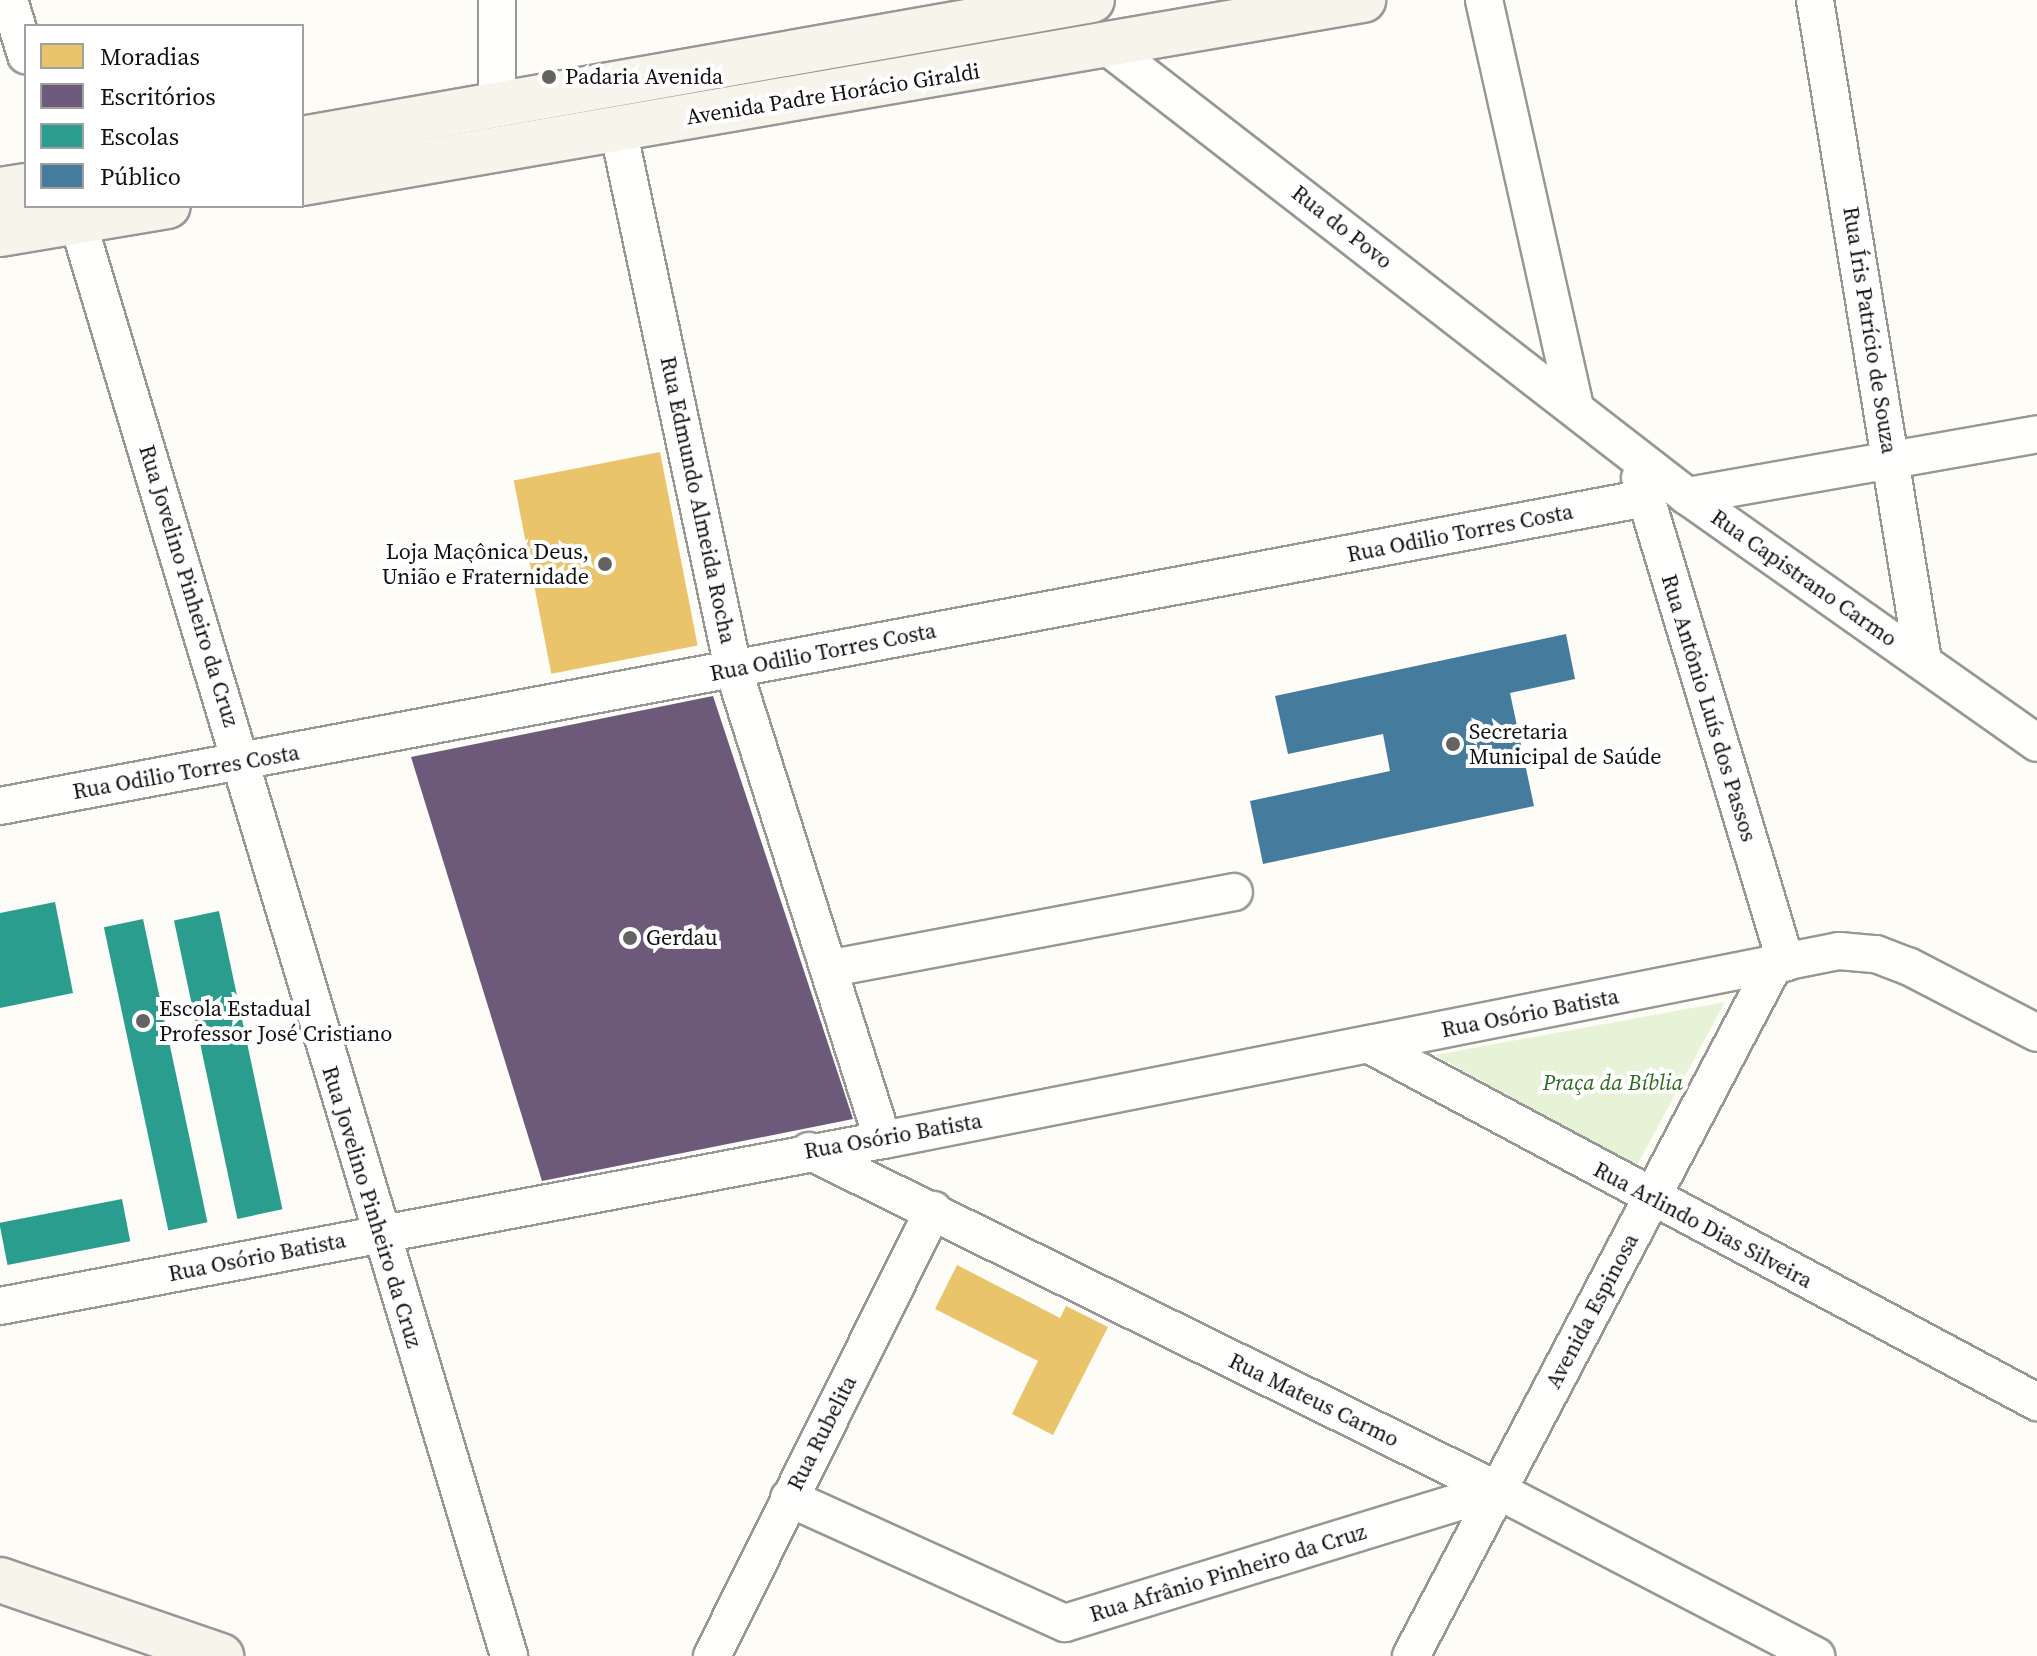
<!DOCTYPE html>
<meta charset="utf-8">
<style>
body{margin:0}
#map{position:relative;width:2037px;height:1656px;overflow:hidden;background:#fdfcf7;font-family:"Source Serif 4",serif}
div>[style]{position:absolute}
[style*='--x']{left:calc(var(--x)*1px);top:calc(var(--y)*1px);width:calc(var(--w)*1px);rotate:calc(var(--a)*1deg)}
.green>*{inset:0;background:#e7f3d7}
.homes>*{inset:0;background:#e9c46a;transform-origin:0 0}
.offices>*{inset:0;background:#6d597a}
.schools>*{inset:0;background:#2a9d8f;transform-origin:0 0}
.public>*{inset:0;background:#457b9d}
.roads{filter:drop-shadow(2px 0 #979795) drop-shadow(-2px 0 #979795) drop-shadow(0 2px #979795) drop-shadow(0 -2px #979795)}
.street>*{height:36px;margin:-18px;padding:0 18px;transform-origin:18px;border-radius:18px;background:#fffffe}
.secondary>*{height:44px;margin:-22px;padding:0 22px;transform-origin:22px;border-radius:22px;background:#f6f4eb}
.dots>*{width:22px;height:22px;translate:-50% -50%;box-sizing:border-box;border:4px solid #fff;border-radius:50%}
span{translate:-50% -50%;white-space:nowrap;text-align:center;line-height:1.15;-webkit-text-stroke:8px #fff;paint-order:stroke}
.poi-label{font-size:22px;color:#111}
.left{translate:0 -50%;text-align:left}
.right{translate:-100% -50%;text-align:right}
.street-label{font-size:22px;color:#111}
.park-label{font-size:22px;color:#2f6b1f;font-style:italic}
.legend{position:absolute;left:24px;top:24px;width:280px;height:184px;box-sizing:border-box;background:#fff;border:2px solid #a0a0a0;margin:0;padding:10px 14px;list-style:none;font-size:24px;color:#111}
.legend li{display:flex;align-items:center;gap:16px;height:40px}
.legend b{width:40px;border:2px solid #a0a0a0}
</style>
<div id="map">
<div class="green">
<div style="clip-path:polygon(1725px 1002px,1636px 1167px,1435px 1055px)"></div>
</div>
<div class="homes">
<div style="left:660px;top:452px;width:197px;height:149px;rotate:79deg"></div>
<div style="clip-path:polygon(957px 1265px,1060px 1318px,1066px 1306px,1108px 1327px,1053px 1435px,1012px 1414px,1038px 1361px,935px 1309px)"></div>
</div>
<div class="offices">
<div style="clip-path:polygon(713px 696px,853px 1119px,542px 1181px,411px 757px)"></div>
</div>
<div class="schools">
<div style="clip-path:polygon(55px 902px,73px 993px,0 1008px,0 913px)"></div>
<div style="left:219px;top:911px;width:305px;height:46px;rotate:78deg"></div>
<div style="left:143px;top:919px;width:310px;height:40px;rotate:78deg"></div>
<div style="left:122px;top:1199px;width:43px;height:125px;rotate:79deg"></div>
</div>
<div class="public">
<div style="clip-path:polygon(1566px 634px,1575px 679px,1510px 693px,1534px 806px,1263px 864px,1250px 801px,1390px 771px,1383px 734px,1288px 754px,1275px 696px)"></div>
</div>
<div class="roads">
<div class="street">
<div style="--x:9;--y:0;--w:58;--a:72.8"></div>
<div style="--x:1484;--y:0;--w:417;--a:77.4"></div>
<div style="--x:1815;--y:0;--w:670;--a:80.72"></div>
<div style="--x:1109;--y:48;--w:731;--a:37.78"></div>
<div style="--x:1687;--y:496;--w:428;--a:35.2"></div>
<div style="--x:497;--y:106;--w:106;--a:-90"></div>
<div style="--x:618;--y:129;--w:551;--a:77.96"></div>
<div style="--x:733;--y:668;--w:495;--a:72.4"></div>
<div style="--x:73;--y:206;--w:1514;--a:73.26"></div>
<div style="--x:1640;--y:478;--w:506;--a:73.25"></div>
<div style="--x:1687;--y:496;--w:355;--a:-10"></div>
<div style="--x:0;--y:806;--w:1675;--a:-10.6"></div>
<div style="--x:832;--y:968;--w:409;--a:-10.7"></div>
<div style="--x:1370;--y:1045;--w:757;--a:28.16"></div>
<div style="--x:809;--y:1151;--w:767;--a:26.23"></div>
<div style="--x:1497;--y:1490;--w:360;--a:27.5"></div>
<div style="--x:0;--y:1306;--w:898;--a:-10.65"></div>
<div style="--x:883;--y:1140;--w:975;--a:-11.18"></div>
<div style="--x:1839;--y:951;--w:37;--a:5"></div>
<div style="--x:1876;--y:954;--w:34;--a:21"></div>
<div style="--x:1908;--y:966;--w:145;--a:27.4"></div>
<div style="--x:789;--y:1498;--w:303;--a:24.4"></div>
<div style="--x:1065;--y:1623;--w:452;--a:-17.1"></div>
<div style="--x:712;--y:1656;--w:498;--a:-63.6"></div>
<div style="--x:1411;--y:1656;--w:781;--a:-62.29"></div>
</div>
<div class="secondary">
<div style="--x:302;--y:139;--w:802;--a:-9.98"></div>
<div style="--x:302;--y:183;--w:1077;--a:-9.79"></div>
<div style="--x:0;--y:190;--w:26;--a:-9"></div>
<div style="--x:0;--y:234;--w:170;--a:-9.5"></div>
<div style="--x:0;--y:1580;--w:234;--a:19"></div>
</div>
</div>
<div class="dots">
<div style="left:549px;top:77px;background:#646362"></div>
<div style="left:605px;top:564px;background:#646362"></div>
<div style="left:1453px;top:744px;background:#646362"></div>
<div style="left:630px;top:938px;background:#646362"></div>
<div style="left:143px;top:1021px;background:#646362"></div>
</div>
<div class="poi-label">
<span class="left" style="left:565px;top:77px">Padaria Avenida</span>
<span class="right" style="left:589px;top:564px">Loja Maçônica Deus,<br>União e Fraternidade</span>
<span class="left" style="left:1469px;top:744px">Secretaria<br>Municipal de Saúde</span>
<span class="left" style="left:646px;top:938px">Gerdau</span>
<span class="left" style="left:159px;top:1021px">Escola Estadual<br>Professor José Cristiano</span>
</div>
<div class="street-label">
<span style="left:833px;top:94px;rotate:-9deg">Avenida Padre Horácio Giraldi</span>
<span style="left:1342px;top:227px;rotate:38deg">Rua do Povo</span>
<span style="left:1870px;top:330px;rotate:81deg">Rua Íris Patrício de Souza</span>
<span style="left:698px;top:500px;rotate:78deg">Rua Edmundo Almeida Rocha</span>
<span style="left:1460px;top:533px;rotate:-11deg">Rua Odilio Torres Costa</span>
<span style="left:1804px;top:578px;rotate:35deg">Rua Capistrano Carmo</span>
<span style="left:189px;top:586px;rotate:73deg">Rua Jovelino Pinheiro da Cruz</span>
<span style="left:823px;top:652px;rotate:-11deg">Rua Odilio Torres Costa</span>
<span style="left:1709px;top:708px;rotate:73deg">Rua Antônio Luís dos Passos</span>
<span style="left:186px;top:772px;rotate:-10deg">Rua Odilio Torres Costa</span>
<span style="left:1530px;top:1013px;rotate:-11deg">Rua Osório Batista</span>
<span style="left:893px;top:1136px;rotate:-10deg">Rua Osório Batista</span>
<span style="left:372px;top:1207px;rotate:73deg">Rua Jovelino Pinheiro da Cruz</span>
<span style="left:1703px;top:1225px;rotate:28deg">Rua Arlindo Dias Silveira</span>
<span style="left:257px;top:1257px;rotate:-11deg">Rua Osório Batista</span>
<span style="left:1592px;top:1311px;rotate:-62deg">Avenida Espinosa</span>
<span style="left:1314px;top:1400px;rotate:26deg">Rua Mateus Carmo</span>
<span style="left:822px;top:1433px;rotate:-63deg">Rua Rubelita</span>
<span style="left:1228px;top:1573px;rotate:-17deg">Rua Afrânio Pinheiro da Cruz</span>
</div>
<div class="park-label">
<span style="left:1613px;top:1083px">Praça da Bíblia</span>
</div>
<ul class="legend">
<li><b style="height:22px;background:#e9c46a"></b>Moradias</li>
<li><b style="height:22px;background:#6d597a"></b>Escritórios</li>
<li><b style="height:22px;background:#2a9d8f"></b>Escolas</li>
<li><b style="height:22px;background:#457b9d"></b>Público</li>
</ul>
</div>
